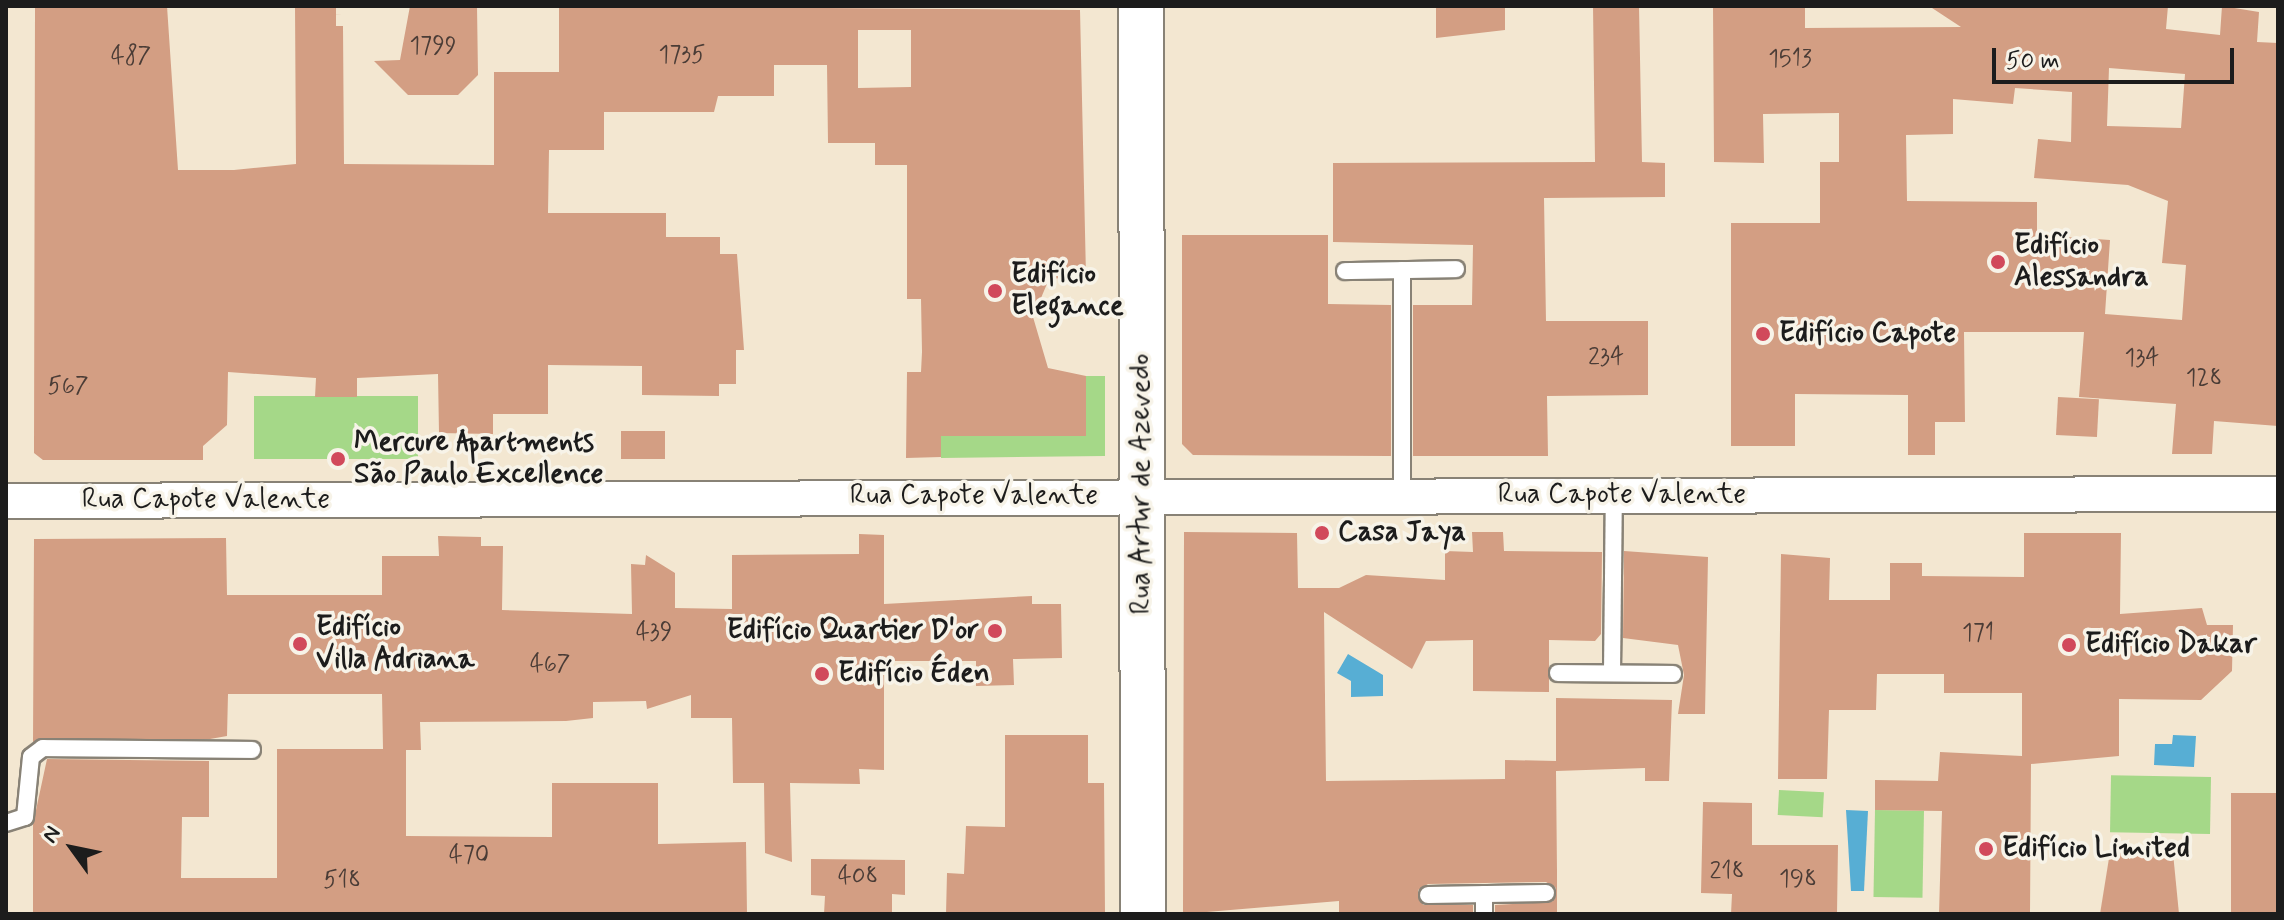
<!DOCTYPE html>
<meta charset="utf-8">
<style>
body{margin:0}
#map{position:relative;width:2284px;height:920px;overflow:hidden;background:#f3e7d1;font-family:Mynerve,sans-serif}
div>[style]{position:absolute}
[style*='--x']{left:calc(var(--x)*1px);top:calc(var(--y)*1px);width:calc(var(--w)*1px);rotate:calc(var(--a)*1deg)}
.green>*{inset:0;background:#a5d888;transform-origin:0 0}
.water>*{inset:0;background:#57aed4}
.building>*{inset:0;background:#d39e83;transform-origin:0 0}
.roads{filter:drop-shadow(2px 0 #888276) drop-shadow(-2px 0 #888276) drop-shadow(0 2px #888276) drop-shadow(0 -2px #888276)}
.lane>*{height:16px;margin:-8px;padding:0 8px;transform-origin:8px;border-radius:8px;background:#fff}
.street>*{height:34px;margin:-17px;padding:0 17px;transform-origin:17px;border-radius:17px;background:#fff}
.secondary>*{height:44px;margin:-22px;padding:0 22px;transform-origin:22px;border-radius:22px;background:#fff}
.dots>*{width:22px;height:22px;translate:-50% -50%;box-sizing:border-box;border:4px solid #f7f3e8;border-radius:50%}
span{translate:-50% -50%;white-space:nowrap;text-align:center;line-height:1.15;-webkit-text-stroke:7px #f7f3e8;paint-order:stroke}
.number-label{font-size:24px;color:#4a3c36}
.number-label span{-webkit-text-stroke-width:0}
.poi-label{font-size:28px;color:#1c1c1c;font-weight:700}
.left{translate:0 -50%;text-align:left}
.right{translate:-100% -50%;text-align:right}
.street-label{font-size:28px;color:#1c1c1c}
.frame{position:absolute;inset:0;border:8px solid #1c1c1c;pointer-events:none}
.north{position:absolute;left:32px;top:808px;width:80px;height:80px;-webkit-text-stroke:6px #f7f3e8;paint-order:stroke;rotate:303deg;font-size:22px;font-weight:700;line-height:32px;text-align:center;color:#1c1c1c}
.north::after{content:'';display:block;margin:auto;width:28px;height:36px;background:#1c1c1c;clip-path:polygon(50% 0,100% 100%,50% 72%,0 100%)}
.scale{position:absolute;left:1992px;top:48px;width:242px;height:36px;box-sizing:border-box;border:4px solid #1c1c1c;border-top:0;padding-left:10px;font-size:24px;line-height:28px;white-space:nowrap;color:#1c1c1c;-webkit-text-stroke:6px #f7f3e8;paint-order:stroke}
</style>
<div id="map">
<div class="green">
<div style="clip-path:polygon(1086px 376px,1105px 376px,1105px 456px,941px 458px,941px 436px,1086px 436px)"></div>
<div style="left:254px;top:396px;width:164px;height:63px"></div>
<div style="left:2211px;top:777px;width:57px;height:100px;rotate:91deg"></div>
<div style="left:1779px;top:790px;width:45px;height:25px;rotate:3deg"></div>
<div style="left:1875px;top:810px;width:49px;height:87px;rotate:1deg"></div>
</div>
<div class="water">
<div style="clip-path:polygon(1348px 654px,1383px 675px,1383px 696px,1351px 697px,1351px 681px,1337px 673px)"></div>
<div style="clip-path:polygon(2173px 735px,2196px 736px,2194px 767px,2154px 765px,2155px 744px,2172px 744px)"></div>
<div style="clip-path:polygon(1846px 810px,1868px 811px,1864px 891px,1851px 891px)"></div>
</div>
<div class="building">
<div style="clip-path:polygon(evenodd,35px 6px,167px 6px,178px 170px,234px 170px,296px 164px,295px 6px,336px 6px,336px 26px,343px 26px,344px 164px,494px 165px,494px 72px,559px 72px,559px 6px,1080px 10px,1086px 276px,1049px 279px,1033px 317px,1048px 368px,1086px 376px,1086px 436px,941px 436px,941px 457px,906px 458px,907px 372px,921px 372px,922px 352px,921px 299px,907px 299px,907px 165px,875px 165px,875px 143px,828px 143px,827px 65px,774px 65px,774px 96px,718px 96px,714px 112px,604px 112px,604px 150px,549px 150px,548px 213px,666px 213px,666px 237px,720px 237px,720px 254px,737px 254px,744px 350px,736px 350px,736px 384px,719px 384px,719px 396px,642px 395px,642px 366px,548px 365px,548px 414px,493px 414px,493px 434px,439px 433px,438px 374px,357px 378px,357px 397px,315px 397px,316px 378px,228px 372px,227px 425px,203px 446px,203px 460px,43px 460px,34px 453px,35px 6px,858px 30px,911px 30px,911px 87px,858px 88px,858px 30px)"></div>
<div style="clip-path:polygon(410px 6px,477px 6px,478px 75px,458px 95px,408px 95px,374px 61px,400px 60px)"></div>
<div style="clip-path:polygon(1436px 6px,1505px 6px,1505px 30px,1436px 38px)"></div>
<div style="clip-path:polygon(1593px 6px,1639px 6px,1642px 162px,1665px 163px,1665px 197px,1544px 198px,1546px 321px,1648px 321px,1648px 395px,1547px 396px,1548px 456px,1413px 456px,1413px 305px,1472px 305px,1473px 245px,1333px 242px,1333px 163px,1595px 162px)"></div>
<div style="clip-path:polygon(evenodd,1713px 6px,1805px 6px,1805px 28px,1961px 27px,1929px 6px,2168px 6px,2166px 29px,2220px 35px,2222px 6px,2259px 12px,2257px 42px,2278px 43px,2278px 426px,2214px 421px,2212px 454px,2172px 454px,2176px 404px,2079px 397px,2084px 332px,1964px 332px,1965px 422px,1935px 422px,1935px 455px,1908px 455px,1908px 395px,1795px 394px,1795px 446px,1731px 446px,1731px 223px,1820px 223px,1820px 162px,1839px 162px,1839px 113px,1763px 114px,1764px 163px,1714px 162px,1713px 6px,2109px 68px,2185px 74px,2181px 128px,2107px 126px,2109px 68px,1713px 6px,2015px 88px,2072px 92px,2071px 142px,2038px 139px,2034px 178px,2128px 185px,2168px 201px,2162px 263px,2186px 265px,2182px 320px,2105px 314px,2110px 240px,2037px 235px,2037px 202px,1907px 201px,1906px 135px,1953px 134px,1953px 99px,2013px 104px,2015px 88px)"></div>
<div style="clip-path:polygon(1182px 235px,1328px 235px,1328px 304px,1391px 305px,1391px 456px,1193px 455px,1182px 444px)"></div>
<div style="left:2058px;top:397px;width:41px;height:38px;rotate:3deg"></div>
<div style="left:621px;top:431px;width:44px;height:28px"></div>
<div style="clip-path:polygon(1184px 532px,1297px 533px,1298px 588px,1339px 588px,1366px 575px,1445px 580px,1445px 551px,1473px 552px,1472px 532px,1503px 532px,1504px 551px,1602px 552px,1601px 634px,1595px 641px,1549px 640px,1549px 692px,1473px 691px,1473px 640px,1426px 641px,1412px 669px,1324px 612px,1326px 781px,1505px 779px,1505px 760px,1556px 761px,1556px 698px,1672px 700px,1669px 781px,1645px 781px,1645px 768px,1556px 771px,1557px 872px,1557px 914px,1495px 914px,1495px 905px,1552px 902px,1556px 888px,1546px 882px,1428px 884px,1418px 890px,1423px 905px,1473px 905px,1473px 914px,1339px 914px,1339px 901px,1183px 914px)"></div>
<div style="clip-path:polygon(2024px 533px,2121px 533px,2120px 614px,2202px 608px,2207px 625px,2233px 625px,2232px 671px,2201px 700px,2119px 699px,2119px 756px,2031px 764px,2030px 914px,1939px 914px,1942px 811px,1875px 810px,1875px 780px,1938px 781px,1940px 752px,2022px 756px,2022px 693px,1944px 693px,1944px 674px,1877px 674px,1876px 710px,1829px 710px,1827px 779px,1778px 779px,1781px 554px,1830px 558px,1829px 600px,1890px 600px,1890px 563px,1922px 563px,1922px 576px,2024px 577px)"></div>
<div style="clip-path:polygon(859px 534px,884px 535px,884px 604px,1032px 596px,1032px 604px,1061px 604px,1062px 658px,1013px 659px,1014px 685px,976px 686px,976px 661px,884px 661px,884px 770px,859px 769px,860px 784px,790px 783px,792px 862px,765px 853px,764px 783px,733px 783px,732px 718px,691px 718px,691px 695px,647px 709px,646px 701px,593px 702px,593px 718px,566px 721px,420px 722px,421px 750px,406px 750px,406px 836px,552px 837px,552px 783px,658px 783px,658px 844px,746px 842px,747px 914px,33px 914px,33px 824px,47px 759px,209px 761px,209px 817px,182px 817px,181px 878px,277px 878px,277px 749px,383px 749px,382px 694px,228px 694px,227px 736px,210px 739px,33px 742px,34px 539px,226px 538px,227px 595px,382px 595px,382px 556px,439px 556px,438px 536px,481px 537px,481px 546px,503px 546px,502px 610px,632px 614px,631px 564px,645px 565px,646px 555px,675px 573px,675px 608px,732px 609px,732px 555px,859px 554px)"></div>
<div style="clip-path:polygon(1624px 551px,1708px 557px,1705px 714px,1678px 714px,1684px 675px,1678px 645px,1623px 638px)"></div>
<div style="clip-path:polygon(1005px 735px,1088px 735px,1088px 783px,1104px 783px,1105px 914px,946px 914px,947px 873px,964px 874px,966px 826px,1005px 827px)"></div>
<div style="left:2231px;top:793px;width:47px;height:121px"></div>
<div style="clip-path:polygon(1703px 802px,1752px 803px,1752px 845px,1838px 845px,1837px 914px,1731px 914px,1732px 894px,1701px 893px)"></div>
<div style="clip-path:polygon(2110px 852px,2173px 853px,2179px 914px,2100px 914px)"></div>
<div style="clip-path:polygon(811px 859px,905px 860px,905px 895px,892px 894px,892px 914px,824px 914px,825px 896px,811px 895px)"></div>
</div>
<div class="roads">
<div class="lane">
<div style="--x:1402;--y:270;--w:225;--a:90"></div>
<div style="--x:1345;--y:271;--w:111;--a:-1"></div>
<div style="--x:1558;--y:673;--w:115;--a:0.5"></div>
<div style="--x:1612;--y:673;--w:178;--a:-89.4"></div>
<div style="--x:6;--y:823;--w:20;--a:-18"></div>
<div style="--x:25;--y:817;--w:60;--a:-84.3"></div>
<div style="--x:31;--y:757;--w:15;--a:-37"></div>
<div style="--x:43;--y:748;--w:209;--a:0.5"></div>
<div style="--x:1484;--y:894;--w:20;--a:90"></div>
<div style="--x:1428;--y:895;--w:118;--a:-1"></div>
</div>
<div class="street">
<div style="--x:6;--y:501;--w:2272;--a:-0.18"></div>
</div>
<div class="secondary">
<div style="--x:1141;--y:6;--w:908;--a:89.87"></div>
</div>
</div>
<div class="dots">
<div style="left:1998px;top:262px;background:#d1495b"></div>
<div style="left:995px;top:291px;background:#d1495b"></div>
<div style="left:1763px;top:334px;background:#d1495b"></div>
<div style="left:338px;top:459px;background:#d1495b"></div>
<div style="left:1322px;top:533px;background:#d1495b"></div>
<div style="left:995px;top:631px;background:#d1495b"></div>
<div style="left:300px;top:644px;background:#d1495b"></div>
<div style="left:2069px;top:645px;background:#d1495b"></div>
<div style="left:822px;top:674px;background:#d1495b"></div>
<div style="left:1986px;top:849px;background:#d1495b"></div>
</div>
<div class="number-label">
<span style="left:433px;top:47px">1799</span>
<span style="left:682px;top:56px">1735</span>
<span style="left:131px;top:57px">487</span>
<span style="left:1790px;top:60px">1513</span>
<span style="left:1606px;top:358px">234</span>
<span style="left:2142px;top:359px">134</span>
<span style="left:2204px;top:379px">128</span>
<span style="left:68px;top:387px">567</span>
<span style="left:654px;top:633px">439</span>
<span style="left:1978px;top:634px">171</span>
<span style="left:550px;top:665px">467</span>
<span style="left:469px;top:856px">470</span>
<span style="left:1727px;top:872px">218</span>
<span style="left:858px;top:877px">408</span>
<span style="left:1798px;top:880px">198</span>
<span style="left:342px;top:881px">518</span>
</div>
<div class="poi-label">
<span class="left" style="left:2014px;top:262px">Edifício<br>Alessandra</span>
<span class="left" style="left:1011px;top:291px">Edifício<br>Elegance</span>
<span class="left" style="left:1779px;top:334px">Edifício Capote</span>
<span class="left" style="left:354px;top:459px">Mercure Apartments<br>São Paulo Excellence</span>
<span class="left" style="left:1338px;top:533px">Casa Jaya</span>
<span class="left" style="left:316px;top:644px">Edifício<br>Villa Adriana</span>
<span class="right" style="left:979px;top:631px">Edifício Quartier D'or</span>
<span class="left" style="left:2085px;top:645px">Edifício Dakar</span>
<span class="left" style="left:838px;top:674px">Edifício Éden</span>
<span class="left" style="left:2002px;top:849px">Edifício Limited</span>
</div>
<div class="street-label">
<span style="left:1142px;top:484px;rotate:-90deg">Rua Artur de Azevedo</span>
<span style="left:1622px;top:495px">Rua Capote Valente</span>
<span style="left:974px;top:496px">Rua Capote Valente</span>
<span style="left:206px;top:500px">Rua Capote Valente</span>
</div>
<div class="frame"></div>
<div class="north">N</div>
<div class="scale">50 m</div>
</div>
